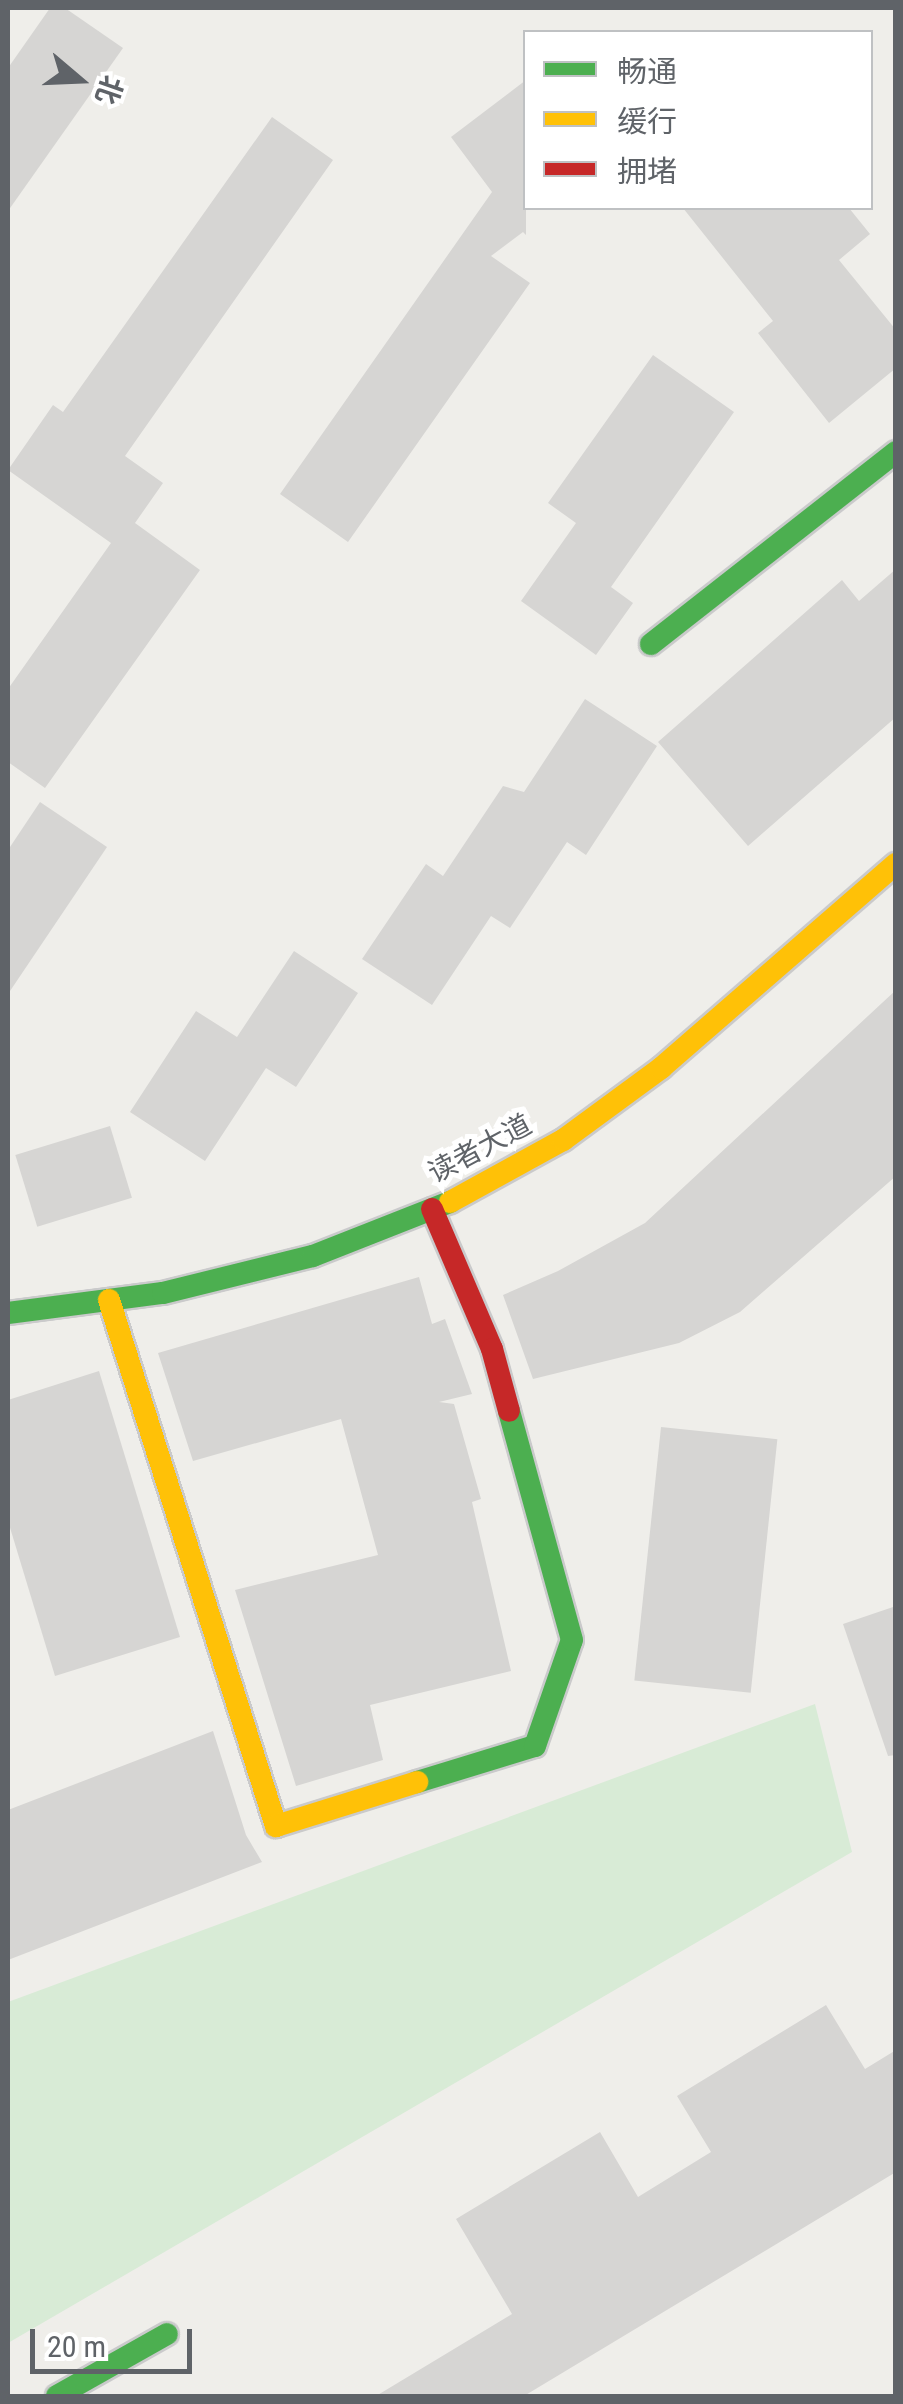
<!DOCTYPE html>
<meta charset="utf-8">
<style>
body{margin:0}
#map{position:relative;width:903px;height:2404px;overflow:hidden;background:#efeeea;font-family:"Roboto Condensed","Noto Sans SC",sans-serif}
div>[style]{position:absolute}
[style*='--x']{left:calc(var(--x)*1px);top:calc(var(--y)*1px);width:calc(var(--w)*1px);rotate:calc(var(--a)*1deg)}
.green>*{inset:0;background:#d8ebd6}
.building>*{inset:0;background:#d6d5d3;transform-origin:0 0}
.roads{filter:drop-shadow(2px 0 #cacacb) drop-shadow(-2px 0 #cacacb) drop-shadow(0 2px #cacacb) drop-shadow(0 -2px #cacacb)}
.fast>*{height:22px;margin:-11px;padding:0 11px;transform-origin:11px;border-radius:11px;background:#4caf50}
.slow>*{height:22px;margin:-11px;padding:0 11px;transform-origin:11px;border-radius:11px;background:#ffc107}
.jam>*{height:22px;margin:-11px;padding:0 11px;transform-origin:11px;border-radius:11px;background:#c62828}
span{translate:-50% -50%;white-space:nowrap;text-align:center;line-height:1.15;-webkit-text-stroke:10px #fff;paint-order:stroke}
.street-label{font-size:28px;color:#5f6368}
.frame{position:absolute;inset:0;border:10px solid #5f6368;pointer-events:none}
.legend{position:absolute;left:523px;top:30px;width:350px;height:180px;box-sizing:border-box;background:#fff;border:2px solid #bfc1c3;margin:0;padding:12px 18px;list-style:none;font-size:30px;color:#5f6368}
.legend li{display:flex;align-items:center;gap:20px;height:50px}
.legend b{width:50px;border:2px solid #bfc1c3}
.north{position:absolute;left:30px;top:30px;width:100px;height:100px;-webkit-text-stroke:8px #fff;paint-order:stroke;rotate:109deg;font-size:28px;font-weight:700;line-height:40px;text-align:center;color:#5f6368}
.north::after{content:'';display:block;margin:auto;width:35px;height:45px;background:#5f6368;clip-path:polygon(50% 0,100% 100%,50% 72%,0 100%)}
.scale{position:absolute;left:30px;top:2329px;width:162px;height:45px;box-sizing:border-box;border:5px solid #5f6368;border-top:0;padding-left:12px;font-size:30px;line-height:35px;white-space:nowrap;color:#5f6368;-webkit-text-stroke:8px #fff;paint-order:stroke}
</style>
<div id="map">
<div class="green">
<div style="clip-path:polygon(815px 1704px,852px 1852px,8px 2343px,8px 2002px)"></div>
</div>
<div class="building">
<div style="clip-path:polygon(50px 8px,65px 8px,123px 48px,8px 211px,8px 68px)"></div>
<div style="clip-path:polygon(526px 80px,526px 235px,523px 232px,491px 256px,530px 283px,348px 542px,280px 494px,492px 192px,451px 137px)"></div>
<div style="clip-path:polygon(272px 117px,333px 160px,125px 456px,163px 483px,135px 523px,200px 570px,45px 788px,8px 762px,8px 689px,111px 543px,8px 470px,53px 405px,63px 412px)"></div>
<div style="clip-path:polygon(683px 208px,849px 208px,870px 234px,839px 260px,896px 330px,896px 368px,829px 423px,758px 333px,773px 321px)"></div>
<div style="clip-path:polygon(653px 355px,734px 412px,611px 587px,633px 603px,596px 655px,521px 601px,576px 523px,548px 503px)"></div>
<div style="clip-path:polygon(896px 569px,896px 717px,748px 846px,658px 742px,842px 580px,859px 601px)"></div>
<div style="clip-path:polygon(585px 699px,657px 746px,586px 855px,567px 842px,510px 928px,491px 916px,432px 1005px,362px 959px,426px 864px,443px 876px,503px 786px,524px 792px)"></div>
<div style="clip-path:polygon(40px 802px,107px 847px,8px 994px,8px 850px)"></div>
<div style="clip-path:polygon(294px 951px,358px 993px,296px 1087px,266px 1068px,205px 1161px,130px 1112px,196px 1011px,237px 1037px)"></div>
<div style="clip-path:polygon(896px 990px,896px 1176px,740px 1312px,679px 1343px,533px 1379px,503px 1295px,558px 1271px,645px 1223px)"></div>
<div style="left:110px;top:1126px;width:75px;height:99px;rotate:73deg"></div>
<div style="clip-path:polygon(419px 1277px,432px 1324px,445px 1319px,472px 1394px,439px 1402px,454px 1404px,481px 1499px,472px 1502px,511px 1671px,370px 1705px,383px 1760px,296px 1786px,235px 1590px,378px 1555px,341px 1419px,193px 1461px,158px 1353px)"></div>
<div style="clip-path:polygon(99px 1371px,180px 1637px,55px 1676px,8px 1521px,8px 1400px)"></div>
<div style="left:661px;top:1427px;width:117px;height:255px;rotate:6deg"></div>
<div style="clip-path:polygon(896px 1606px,896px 1755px,888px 1756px,843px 1624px)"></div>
<div style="clip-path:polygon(213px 1731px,246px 1835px,262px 1862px,8px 1960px,8px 1810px)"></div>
<div style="clip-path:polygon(826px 2005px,865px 2069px,896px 2050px,896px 2172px,524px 2396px,376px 2396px,512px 2314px,456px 2219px,600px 2132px,638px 2197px,711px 2152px,677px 2096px)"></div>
</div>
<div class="roads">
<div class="fast">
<div style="--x:651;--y:644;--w:311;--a:-38.1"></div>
<div style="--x:8;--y:1313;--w:156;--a:-7.4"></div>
<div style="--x:163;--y:1293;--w:154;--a:-13.9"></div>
<div style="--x:313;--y:1256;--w:147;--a:-21.5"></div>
<div style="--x:417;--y:1782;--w:123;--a:-17"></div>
<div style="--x:535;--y:1746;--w:112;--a:-70.8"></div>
<div style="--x:572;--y:1640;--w:238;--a:-105.4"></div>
<div style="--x:57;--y:2396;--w:126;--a:-29.4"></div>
</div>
<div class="slow">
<div style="--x:450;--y:1202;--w:129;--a:-28.8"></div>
<div style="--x:563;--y:1140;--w:122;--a:-36.3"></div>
<div style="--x:661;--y:1068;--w:311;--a:-41"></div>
<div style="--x:109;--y:1300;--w:552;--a:72.39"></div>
<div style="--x:276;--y:1826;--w:148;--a:-17.3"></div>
</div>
<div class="jam">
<div style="--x:432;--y:1209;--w:152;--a:66.8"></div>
<div style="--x:492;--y:1349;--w:64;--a:74.7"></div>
</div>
</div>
<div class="street-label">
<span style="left:480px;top:1149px;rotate:-28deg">读者大道</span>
</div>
<div class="frame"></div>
<ul class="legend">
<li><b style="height:12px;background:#4caf50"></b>畅通</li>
<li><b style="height:12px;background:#ffc107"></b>缓行</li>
<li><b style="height:12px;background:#c62828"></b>拥堵</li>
</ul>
<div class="north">北</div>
<div class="scale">20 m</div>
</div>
